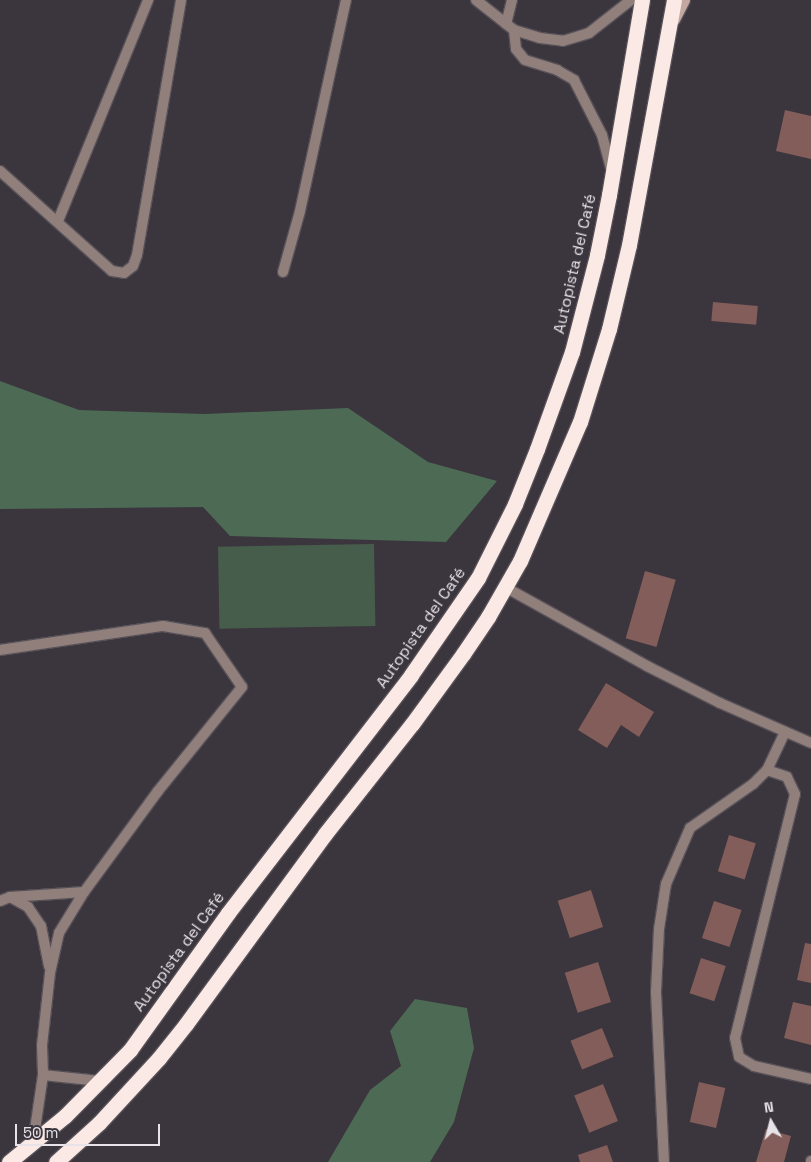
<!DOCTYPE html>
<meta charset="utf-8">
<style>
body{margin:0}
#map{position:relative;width:811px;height:1162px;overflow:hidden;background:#3b353d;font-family:"Space Grotesk",sans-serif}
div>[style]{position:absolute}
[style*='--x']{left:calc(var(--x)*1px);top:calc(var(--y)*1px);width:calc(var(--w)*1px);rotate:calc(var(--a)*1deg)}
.green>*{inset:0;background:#475d4c;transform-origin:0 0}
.forest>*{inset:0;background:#4c6a54}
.building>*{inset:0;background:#825d5a;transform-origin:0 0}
.roads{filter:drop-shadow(1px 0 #575158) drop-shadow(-1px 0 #575158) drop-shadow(0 1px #575158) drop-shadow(0 -1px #575158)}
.lane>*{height:10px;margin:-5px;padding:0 5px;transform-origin:5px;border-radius:5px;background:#907f7b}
.street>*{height:10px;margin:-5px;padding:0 5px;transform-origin:5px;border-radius:5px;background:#907f7b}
.secondary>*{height:10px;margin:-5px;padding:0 5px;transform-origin:5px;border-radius:5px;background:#c2a8a0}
.highway>*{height:15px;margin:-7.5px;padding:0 7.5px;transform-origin:7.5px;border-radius:7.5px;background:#fae9e4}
span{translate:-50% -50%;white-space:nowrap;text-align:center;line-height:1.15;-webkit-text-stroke:4.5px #3b353d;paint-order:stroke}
.street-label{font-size:16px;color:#e7e3e8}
.north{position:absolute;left:746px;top:1097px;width:50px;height:50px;-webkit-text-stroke:4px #3b353d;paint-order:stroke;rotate:352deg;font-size:14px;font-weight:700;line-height:20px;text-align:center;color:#e7e3e8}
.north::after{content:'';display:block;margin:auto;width:18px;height:22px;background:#e7e3e8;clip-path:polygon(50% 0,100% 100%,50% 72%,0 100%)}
.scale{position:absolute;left:15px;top:1124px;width:145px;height:22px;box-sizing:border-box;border:2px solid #e7e3e8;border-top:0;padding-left:6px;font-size:15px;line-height:18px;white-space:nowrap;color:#e7e3e8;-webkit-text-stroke:4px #3b353d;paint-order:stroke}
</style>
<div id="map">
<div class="green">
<div style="left:374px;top:544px;width:82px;height:156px;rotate:89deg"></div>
</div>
<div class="forest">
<div style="clip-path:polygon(0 381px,79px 410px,204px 414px,348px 408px,428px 462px,497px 481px,446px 542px,230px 536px,203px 507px,0 509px)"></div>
<div style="clip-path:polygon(415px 999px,467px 1008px,474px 1048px,454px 1122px,430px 1162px,328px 1162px,370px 1090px,401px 1066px,390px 1031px)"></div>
</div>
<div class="building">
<div style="clip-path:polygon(785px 110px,811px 116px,811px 159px,776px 151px)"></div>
<div style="left:713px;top:302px;width:45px;height:19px;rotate:5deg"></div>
<div style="left:645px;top:571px;width:32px;height:70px;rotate:16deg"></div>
<div style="clip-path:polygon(606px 683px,654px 712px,639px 737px,621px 725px,607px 748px,578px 730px)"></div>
<div style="left:729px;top:835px;width:28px;height:38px;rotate:17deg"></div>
<div style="left:591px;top:890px;width:39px;height:35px;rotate:72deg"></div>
<div style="left:714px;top:901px;width:29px;height:39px;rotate:18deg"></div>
<div style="clip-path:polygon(805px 943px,811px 944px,811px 983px,797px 980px)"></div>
<div style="left:701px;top:958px;width:26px;height:37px;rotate:18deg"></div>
<div style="left:598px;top:962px;width:42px;height:35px;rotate:72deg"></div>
<div style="clip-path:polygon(793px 1002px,811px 1006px,811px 1045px,784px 1038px)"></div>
<div style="left:602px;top:1028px;width:31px;height:34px;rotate:68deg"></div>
<div style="left:699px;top:1082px;width:27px;height:41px;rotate:13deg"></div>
<div style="left:603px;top:1084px;width:40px;height:31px;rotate:68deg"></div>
<div style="clip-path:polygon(766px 1129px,791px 1136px,784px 1162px,756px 1162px)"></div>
<div style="clip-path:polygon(607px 1145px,613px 1162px,580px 1162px,578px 1155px)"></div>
</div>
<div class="roads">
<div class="lane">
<div style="--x:476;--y:0;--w:48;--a:38.3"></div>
<div style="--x:514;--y:30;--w:27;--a:17"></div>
<div style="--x:540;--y:38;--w:23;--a:7"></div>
<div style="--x:563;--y:41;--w:27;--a:-17"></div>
<div style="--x:589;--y:33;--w:53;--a:-38.2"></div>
<div style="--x:506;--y:24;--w:25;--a:-76"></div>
<div style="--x:514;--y:30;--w:19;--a:84"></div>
<div style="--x:516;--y:49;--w:14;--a:51"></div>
<div style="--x:525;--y:60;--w:34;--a:17"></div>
<div style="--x:557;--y:70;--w:20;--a:30"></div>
<div style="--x:574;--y:80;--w:62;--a:63"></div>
<div style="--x:602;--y:135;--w:35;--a:75"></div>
<div style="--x:0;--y:171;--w:150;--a:41.8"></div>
<div style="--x:112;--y:271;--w:12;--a:9"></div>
<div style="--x:124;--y:273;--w:11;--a:-38"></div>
<div style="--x:133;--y:266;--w:12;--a:-70"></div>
<div style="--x:137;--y:255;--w:259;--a:-80.2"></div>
<div style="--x:58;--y:221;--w:239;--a:-67.8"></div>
<div style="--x:283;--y:272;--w:63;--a:-74.4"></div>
<div style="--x:300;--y:211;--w:216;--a:-77.7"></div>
</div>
<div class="street">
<div style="--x:505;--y:587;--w:162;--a:29.1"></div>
<div style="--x:647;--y:666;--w:82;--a:26.9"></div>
<div style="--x:720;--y:703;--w:99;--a:23.7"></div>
<div style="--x:0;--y:650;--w:165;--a:-8.4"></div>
<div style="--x:163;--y:626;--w:43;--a:9.5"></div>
<div style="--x:205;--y:633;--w:65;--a:55.6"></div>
<div style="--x:242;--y:687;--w:134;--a:128.9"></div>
<div style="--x:158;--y:791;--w:125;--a:126.2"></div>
<div style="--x:84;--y:892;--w:48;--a:121.4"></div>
<div style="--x:59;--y:933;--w:41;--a:102.7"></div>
<div style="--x:50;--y:973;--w:72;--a:96.3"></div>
<div style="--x:42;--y:1045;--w:30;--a:88"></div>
<div style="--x:43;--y:1075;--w:69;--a:98.4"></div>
<div style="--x:785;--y:732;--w:42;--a:115.3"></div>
<div style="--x:767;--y:770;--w:21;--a:19"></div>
<div style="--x:787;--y:777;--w:19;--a:65"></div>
<div style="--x:795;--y:794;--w:251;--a:103.8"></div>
<div style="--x:735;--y:1038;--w:19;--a:78"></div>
<div style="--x:739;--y:1057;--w:17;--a:31"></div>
<div style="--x:754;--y:1066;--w:58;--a:12.8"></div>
<div style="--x:10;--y:897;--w:21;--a:29"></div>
<div style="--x:28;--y:907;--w:23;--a:56"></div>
<div style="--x:41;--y:926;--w:41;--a:78.7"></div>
<div style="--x:0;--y:901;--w:11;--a:-22"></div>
<div style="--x:10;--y:897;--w:74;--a:-3.9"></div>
<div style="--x:43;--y:1075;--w:57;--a:6"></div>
<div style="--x:664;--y:1162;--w:170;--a:-92.7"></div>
<div style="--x:656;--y:992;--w:63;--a:-87.3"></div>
<div style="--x:659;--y:929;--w:46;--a:-81.2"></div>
<div style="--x:666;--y:884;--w:61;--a:-66.8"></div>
<div style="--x:690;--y:828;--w:77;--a:-34.9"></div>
<div style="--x:753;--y:784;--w:20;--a:-45"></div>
<div style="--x:811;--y:1162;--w:1;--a:-90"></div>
</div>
<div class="secondary">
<div style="--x:675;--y:20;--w:22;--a:-63"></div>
</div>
<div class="highway">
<div style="--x:9;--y:1162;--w:72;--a:-39.4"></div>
<div style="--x:65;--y:1116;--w:93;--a:-45.4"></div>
<div style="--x:130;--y:1050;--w:168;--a:-54.4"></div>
<div style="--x:228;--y:913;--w:300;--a:-52.4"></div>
<div style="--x:411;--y:675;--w:118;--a:-55.4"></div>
<div style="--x:478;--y:578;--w:83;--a:-63.4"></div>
<div style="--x:515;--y:504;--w:59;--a:-68.2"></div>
<div style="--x:537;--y:449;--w:103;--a:-70.2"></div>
<div style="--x:572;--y:352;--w:100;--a:-75.5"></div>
<div style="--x:597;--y:255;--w:61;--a:-78.7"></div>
<div style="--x:609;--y:195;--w:198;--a:-80.4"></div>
<div style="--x:56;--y:1162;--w:58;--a:-42.2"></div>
<div style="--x:99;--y:1123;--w:88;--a:-47.3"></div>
<div style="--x:159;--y:1058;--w:43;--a:-51.5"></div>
<div style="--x:186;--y:1024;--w:235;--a:-53.8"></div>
<div style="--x:325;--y:834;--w:140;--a:-51.7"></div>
<div style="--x:412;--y:724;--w:87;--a:-53.9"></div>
<div style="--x:463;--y:654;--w:45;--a:-56"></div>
<div style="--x:488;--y:617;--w:64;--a:-60.3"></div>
<div style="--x:520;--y:561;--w:151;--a:-66.7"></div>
<div style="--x:580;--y:422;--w:97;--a:-72.7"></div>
<div style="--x:609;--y:329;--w:86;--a:-76.6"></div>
<div style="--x:629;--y:245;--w:249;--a:-79.6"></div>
</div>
</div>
<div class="street-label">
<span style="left:575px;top:264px;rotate:-77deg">Autopista del Café</span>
<span style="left:421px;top:628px;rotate:-55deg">Autopista del Café</span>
<span style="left:179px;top:952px;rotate:-54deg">Autopista del Café</span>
</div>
<div class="north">N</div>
<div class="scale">50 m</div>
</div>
